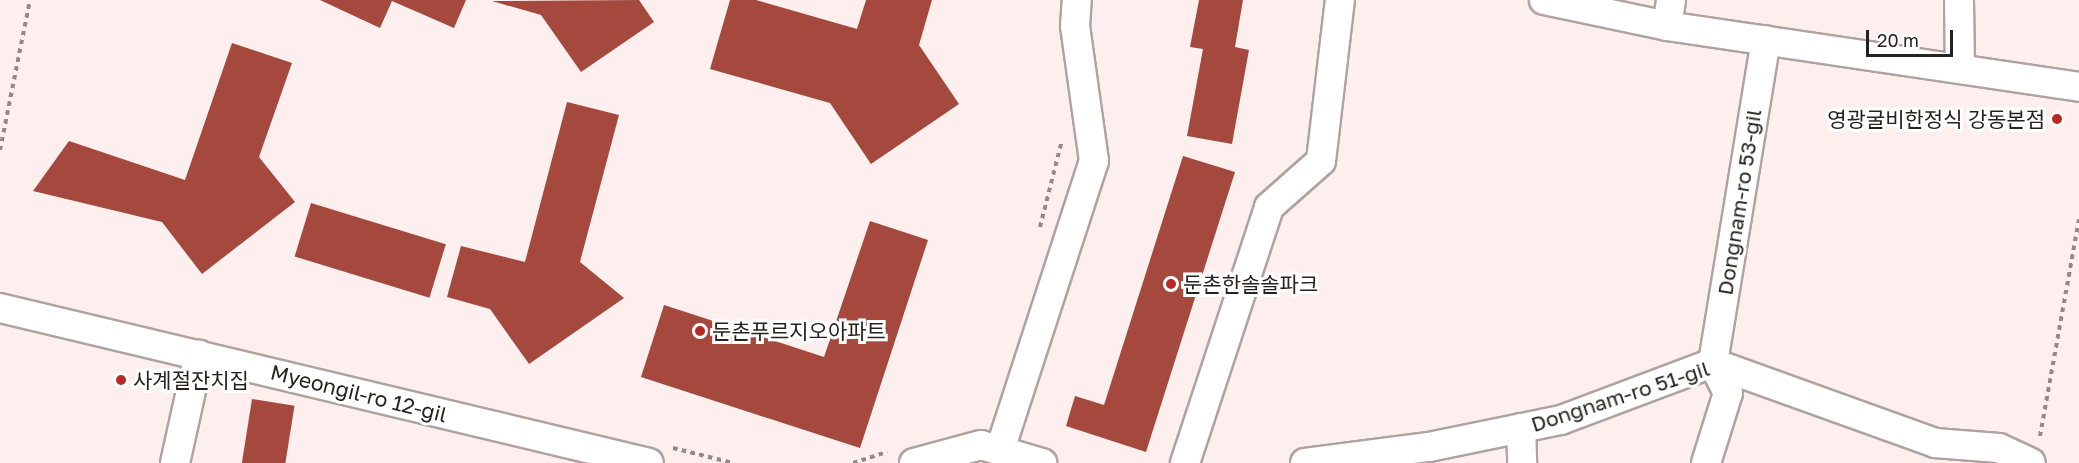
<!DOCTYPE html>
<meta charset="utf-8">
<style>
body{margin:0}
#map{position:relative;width:2079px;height:463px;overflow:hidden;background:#fcefed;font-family:"Golos Text","Noto Sans KR",sans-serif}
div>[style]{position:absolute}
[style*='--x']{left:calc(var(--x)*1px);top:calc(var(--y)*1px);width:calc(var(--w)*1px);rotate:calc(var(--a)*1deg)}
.building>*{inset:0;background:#a5493f;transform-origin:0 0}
.path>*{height:4px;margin-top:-2px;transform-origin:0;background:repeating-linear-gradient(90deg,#938a88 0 4.5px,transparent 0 9px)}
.roads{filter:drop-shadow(2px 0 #afa3a1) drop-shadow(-2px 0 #afa3a1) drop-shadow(0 2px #afa3a1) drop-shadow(0 -2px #afa3a1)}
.minor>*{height:28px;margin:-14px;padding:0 14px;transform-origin:14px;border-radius:14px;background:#fff}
.dots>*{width:16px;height:16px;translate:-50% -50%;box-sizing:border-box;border:3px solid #fff;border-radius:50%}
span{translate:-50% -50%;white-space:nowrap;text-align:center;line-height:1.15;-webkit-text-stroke:6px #fff;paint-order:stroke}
.poi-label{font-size:21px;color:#262221}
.right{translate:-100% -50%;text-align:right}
.left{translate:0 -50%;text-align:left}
.street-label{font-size:21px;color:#262221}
.scale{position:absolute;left:1866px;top:30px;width:87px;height:27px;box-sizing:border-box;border:3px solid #262221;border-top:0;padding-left:8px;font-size:18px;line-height:21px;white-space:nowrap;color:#262221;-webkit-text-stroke:4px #fff;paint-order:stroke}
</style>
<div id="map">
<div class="building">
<div style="clip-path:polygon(320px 0,466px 0,454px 28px,392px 1px,380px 28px)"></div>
<div style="clip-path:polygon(639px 0,654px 22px,581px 72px,541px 15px,492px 1px)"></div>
<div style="clip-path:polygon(730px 0,756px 0,857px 29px,866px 0,932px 0,919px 45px,959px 104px,871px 164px,830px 103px,710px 69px)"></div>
<div style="clip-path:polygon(1199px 0,1243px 0,1235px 47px,1249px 50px,1232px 144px,1187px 136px,1203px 49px,1190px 47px)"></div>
<div style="clip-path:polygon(232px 43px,292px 63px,259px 157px,295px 202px,202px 274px,162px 222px,33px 191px,69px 141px,185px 180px)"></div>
<div style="clip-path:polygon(567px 102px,619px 115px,580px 262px,624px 298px,529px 364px,490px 309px,447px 297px,461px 246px,525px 262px)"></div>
<div style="clip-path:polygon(1183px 156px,1235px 172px,1146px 452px,1066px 426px,1075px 396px,1104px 405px)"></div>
<div style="left:311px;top:203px;width:141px;height:56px;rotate:17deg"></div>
<div style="clip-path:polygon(870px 221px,928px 240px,860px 448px,641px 377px,664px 305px,824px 357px)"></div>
<div style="left:252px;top:399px;width:43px;height:65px;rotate:9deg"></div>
</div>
<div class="path">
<div style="--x:0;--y:150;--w:153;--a:-78.7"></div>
<div style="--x:1040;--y:227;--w:86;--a:-75.8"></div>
<div style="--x:2040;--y:436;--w:220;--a:-79.8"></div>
<div style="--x:673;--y:448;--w:62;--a:14"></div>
<div style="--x:853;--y:463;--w:36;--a:-18"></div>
</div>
<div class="roads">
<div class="minor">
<div style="--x:1544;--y:0;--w:126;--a:11.9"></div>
<div style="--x:1667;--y:26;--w:416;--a:8.4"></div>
<div style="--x:1959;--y:0;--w:68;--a:89.2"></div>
<div style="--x:1667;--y:26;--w:26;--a:-81"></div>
<div style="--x:0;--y:308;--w:667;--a:13.43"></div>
<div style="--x:1521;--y:428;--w:35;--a:88"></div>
<div style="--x:1000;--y:450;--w:304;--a:-72"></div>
<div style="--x:1094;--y:161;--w:136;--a:-98"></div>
<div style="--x:1075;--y:26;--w:26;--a:-86"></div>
<div style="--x:175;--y:463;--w:111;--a:-77.5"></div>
<div style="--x:914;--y:463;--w:69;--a:-15"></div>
<div style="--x:981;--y:445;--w:64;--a:16.4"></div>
<div style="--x:1185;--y:463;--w:269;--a:-71.8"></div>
<div style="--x:1269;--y:207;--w:69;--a:-41.5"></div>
<div style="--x:1321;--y:161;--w:162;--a:-83.3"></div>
<div style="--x:1305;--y:463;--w:125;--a:-7.4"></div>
<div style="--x:1429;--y:447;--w:135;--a:-11.6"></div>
<div style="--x:1561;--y:420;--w:162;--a:-20.6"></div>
<div style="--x:1713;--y:363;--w:236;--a:19.8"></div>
<div style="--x:1935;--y:443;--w:64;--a:4.5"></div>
<div style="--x:1999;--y:448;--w:35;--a:25"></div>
<div style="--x:1706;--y:463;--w:73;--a:-72.6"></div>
<div style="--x:1728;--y:393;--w:34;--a:-117"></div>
<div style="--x:1713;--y:363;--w:327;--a:-80.7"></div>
</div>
</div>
<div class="dots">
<div style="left:2057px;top:119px;background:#b82922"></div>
<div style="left:1171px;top:284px;background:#b82922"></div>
<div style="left:700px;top:331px;background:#b82922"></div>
<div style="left:121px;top:380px;background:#b82922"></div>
</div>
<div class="poi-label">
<span class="right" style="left:2045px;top:119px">영광굴비한정식 강동본점</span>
<span class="left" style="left:1183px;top:284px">둔촌한솔솔파크</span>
<span class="left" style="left:712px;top:331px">둔촌푸르지오아파트</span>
<span class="left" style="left:133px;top:380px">사계절잔치집</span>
</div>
<div class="street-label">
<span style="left:1739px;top:202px;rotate:-81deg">Dongnam-ro 53-gil</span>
<span style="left:359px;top:393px;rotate:14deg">Myeongil-ro 12-gil</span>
<span style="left:1620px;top:396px;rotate:-18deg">Dongnam-ro 51-gil</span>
</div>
<div class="scale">20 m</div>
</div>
